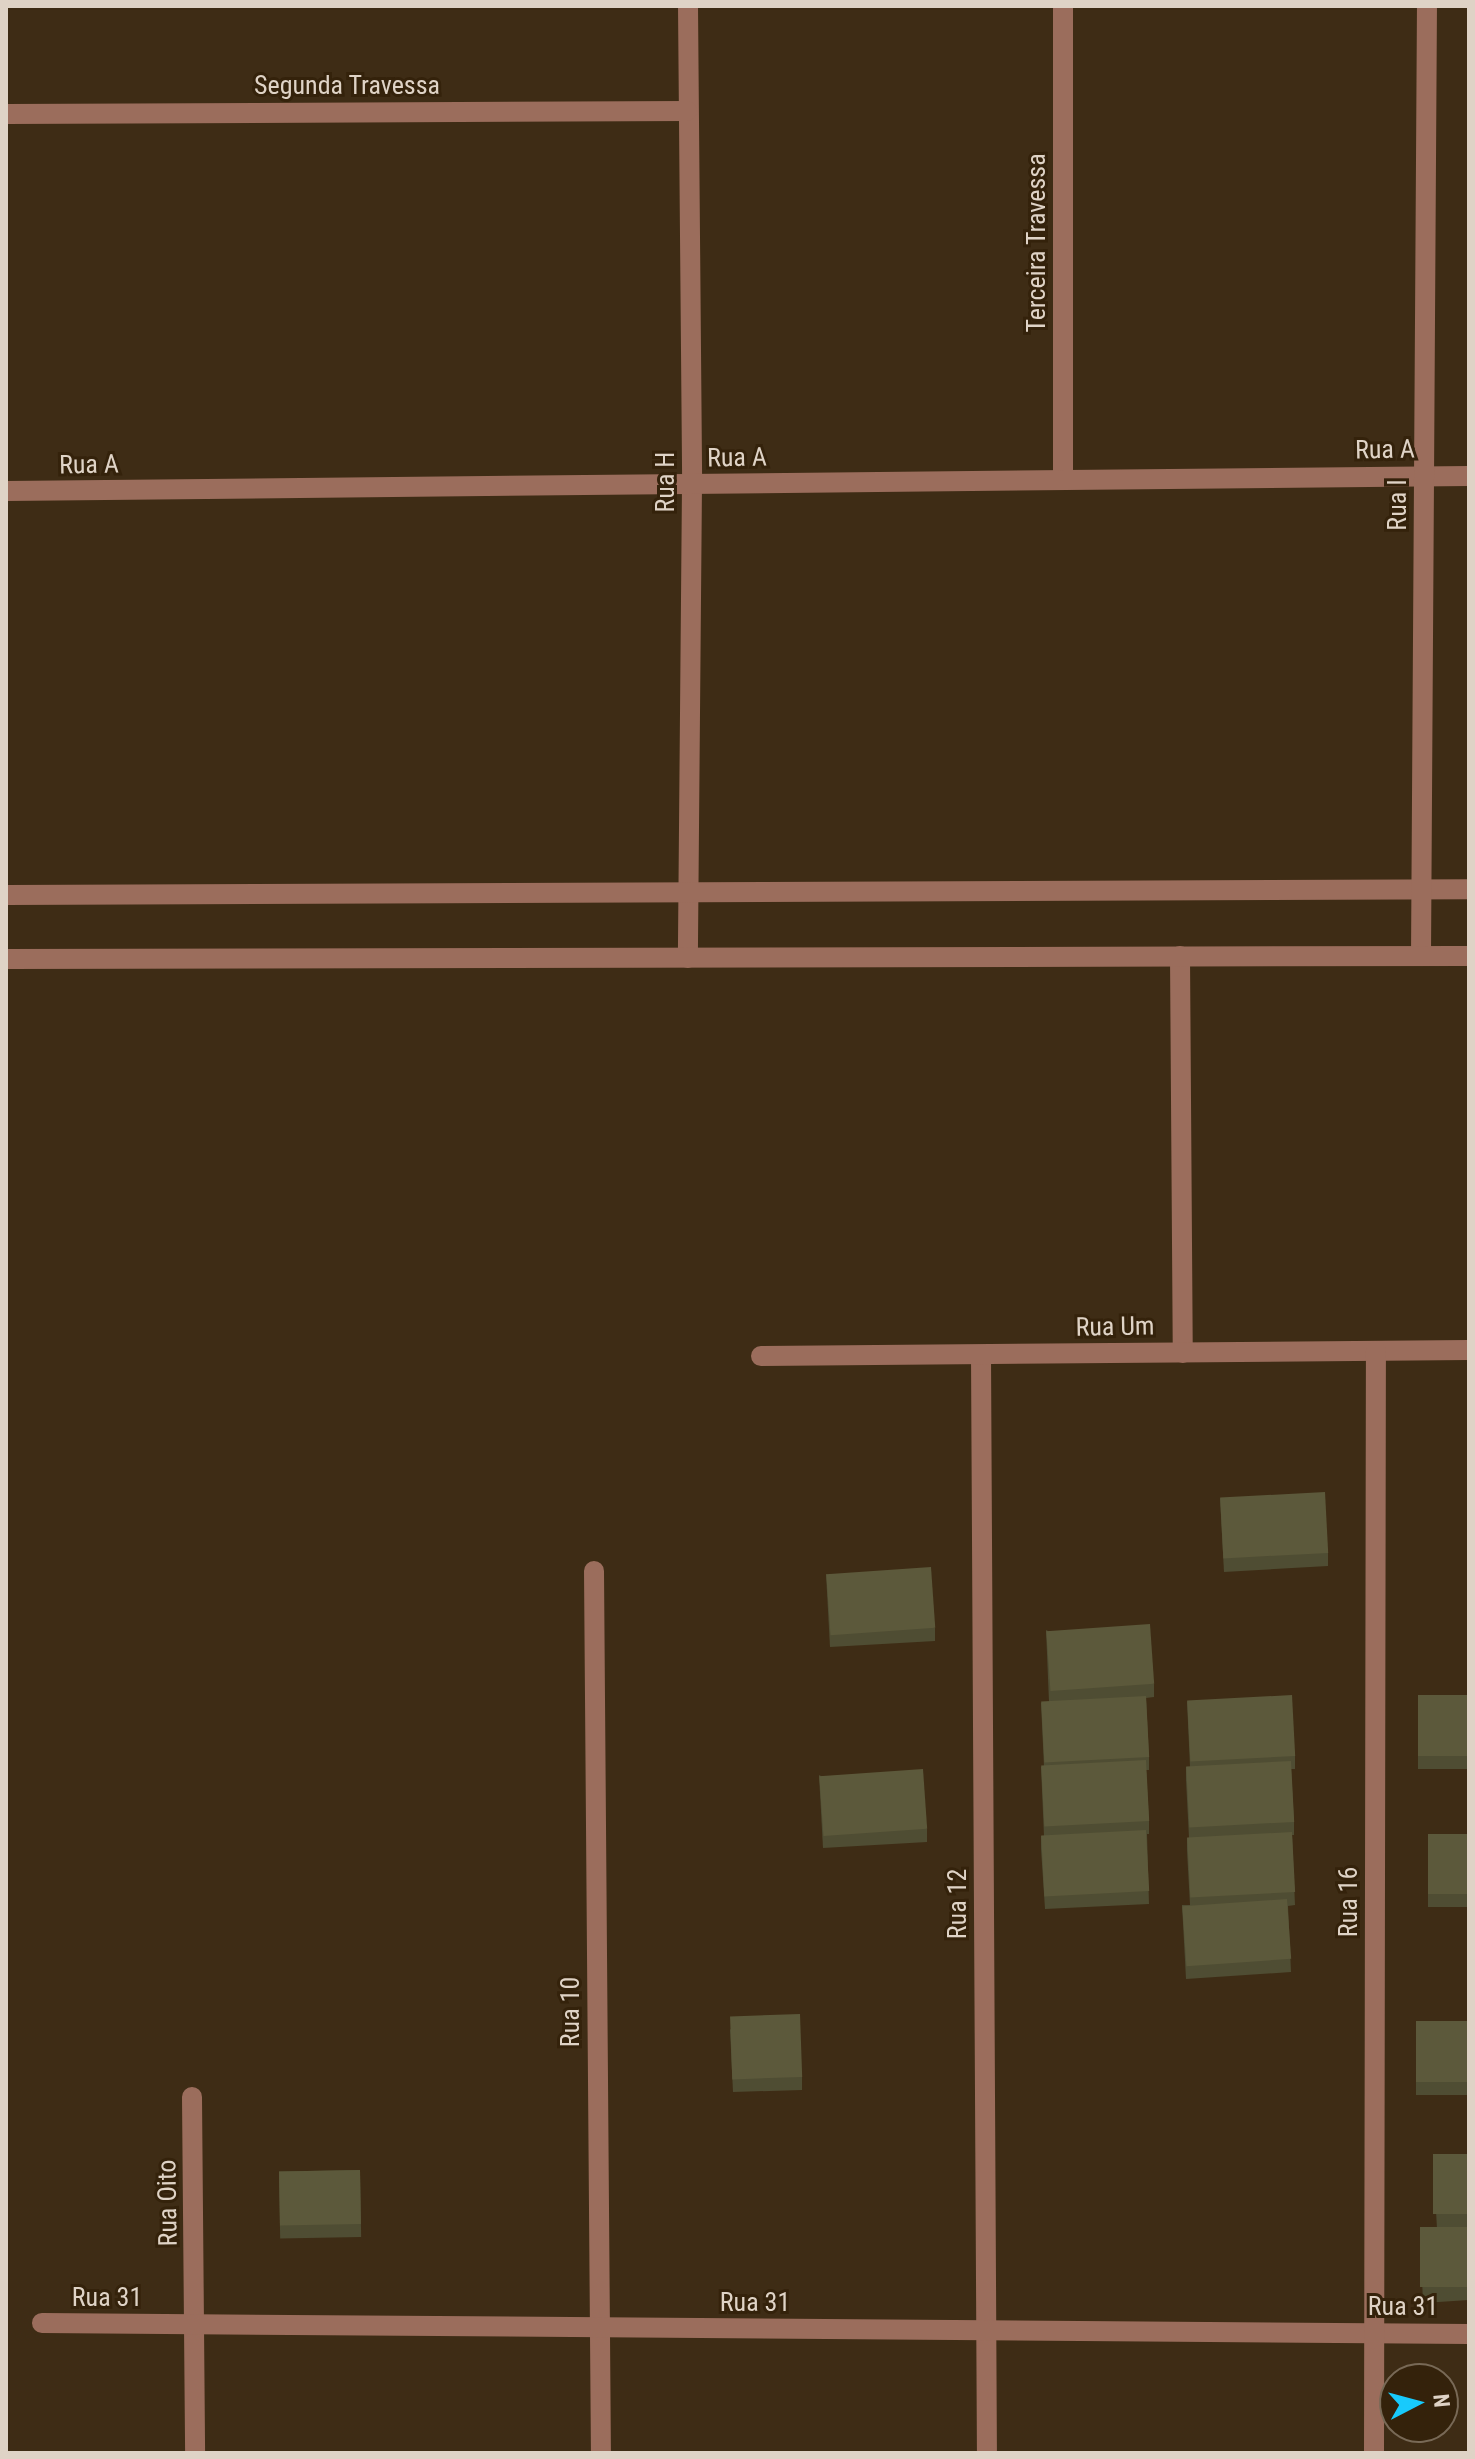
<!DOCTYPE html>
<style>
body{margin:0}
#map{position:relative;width:1475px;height:2459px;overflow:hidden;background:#3e2c15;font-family:"Roboto Condensed",sans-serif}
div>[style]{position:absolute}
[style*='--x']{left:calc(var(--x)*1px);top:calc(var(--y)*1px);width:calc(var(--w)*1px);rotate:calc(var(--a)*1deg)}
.minor>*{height:20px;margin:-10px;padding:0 10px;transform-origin:10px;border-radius:10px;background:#9b6d5c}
.wall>*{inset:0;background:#4f4d33;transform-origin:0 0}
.building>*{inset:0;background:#5c593b;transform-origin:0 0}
span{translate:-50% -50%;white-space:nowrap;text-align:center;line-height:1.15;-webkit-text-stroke:6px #34220b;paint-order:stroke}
.street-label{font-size:26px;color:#dfd3c6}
.frame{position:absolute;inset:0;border:8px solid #dfd3c6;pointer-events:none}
.north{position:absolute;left:1379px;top:2363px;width:80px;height:80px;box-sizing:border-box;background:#34220b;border:2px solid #786956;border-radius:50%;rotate:84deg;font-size:22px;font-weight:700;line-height:32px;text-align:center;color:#dfd3c6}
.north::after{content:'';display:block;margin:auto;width:28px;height:36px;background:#18cafc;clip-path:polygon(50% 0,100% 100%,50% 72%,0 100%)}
</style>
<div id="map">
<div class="minor">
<div style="--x:688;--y:6;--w:478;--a:89.5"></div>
<div style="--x:692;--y:484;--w:474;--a:90.5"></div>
<div style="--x:1063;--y:6;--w:474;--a:90"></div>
<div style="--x:6;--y:114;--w:681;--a:-0.25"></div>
<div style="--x:6;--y:491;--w:1463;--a:-0.59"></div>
<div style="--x:6;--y:895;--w:1463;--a:-0.23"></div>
<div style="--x:1180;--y:956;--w:397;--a:89.6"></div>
<div style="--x:1421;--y:956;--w:950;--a:-89.64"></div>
<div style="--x:6;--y:959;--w:1463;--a:-0.12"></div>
<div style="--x:981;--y:1355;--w:1098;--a:89.69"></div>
<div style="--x:761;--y:1356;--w:708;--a:-0.49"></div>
<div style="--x:594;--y:1571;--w:882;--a:89.55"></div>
<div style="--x:192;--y:2097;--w:356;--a:89.5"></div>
<div style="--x:42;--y:2323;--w:1427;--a:0.44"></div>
<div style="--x:1374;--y:2453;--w:1102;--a:-89.9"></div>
</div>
<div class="wall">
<div style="clip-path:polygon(1220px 1498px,1328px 1553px,1328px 1566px,1224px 1572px)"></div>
<div style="clip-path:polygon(826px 1574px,935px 1628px,935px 1641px,830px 1647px)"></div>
<div style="clip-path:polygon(1046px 1630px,1154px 1684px,1154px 1697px,1146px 1698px,1149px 1757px,1149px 1770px,1146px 1770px,1149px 1821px,1149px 1834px,1147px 1834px,1149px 1904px,1045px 1909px,1041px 1849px,1041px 1836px,1044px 1836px,1041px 1767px,1044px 1767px,1041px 1703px,1049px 1702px)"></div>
<div style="left:1469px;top:1695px;width:74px;height:51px;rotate:90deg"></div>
<div style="clip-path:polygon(1187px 1701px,1295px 1756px,1295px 1769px,1291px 1769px,1294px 1822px,1294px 1835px,1292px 1835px,1295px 1905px,1288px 1906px,1291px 1972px,1186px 1979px,1182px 1905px,1190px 1905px,1187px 1851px,1187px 1838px,1189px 1838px,1186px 1780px,1186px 1767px,1190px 1767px)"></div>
<div style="clip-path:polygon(819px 1775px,927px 1829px,927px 1842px,823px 1848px)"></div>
<div style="left:1469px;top:1834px;width:73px;height:41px;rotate:90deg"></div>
<div style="left:1469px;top:2021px;width:74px;height:53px;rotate:90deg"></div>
<div style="clip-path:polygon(730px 2029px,802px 2077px,802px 2090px,733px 2092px)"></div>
<div style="clip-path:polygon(1469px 2154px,1469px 2300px,1423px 2303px,1420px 2230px,1437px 2229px,1433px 2156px)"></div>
<div style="left:360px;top:2170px;width:67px;height:81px;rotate:89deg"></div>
</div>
<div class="building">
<div style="left:1325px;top:1492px;width:61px;height:105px;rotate:87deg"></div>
<div style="left:931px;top:1567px;width:61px;height:105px;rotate:86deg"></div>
<div style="left:1150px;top:1624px;width:60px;height:104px;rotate:86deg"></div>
<div style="left:1292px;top:1695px;width:61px;height:105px;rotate:87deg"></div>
<div style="left:1469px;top:1695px;width:61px;height:51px;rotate:90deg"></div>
<div style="left:1146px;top:1696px;width:61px;height:105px;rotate:87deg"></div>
<div style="left:1146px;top:1760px;width:61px;height:105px;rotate:87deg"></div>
<div style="left:1291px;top:1761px;width:61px;height:105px;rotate:87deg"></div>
<div style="left:923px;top:1769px;width:60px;height:104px;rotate:86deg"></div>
<div style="left:1146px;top:1830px;width:61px;height:105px;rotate:87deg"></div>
<div style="left:1292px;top:1832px;width:60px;height:105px;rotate:87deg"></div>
<div style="left:1469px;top:1834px;width:60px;height:41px;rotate:90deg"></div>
<div style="left:1287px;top:1899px;width:60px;height:105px;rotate:86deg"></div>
<div style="left:800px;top:2014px;width:63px;height:70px;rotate:88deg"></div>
<div style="left:1469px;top:2021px;width:61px;height:53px;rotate:90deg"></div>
<div style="left:1469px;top:2154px;width:60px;height:36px;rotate:90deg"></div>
<div style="left:360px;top:2170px;width:54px;height:81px;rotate:89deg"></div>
<div style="left:1469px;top:2227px;width:60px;height:49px;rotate:90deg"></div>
</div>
<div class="street-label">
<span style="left:347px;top:86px">Segunda Travessa</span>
<span style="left:1037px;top:243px;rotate:-90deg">Terceira Travessa</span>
<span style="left:1385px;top:450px;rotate:-1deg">Rua A</span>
<span style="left:737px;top:458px;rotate:-1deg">Rua A</span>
<span style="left:89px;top:465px;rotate:-1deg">Rua A</span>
<span style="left:666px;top:482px;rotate:-90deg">Rua H</span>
<span style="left:1398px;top:505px;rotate:-90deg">Rua I</span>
<span style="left:1115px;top:1327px;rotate:-1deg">Rua Um</span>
<span style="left:1349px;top:1902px;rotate:-90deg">Rua 16</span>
<span style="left:958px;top:1904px;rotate:-90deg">Rua 12</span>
<span style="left:571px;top:2012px;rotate:-90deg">Rua 10</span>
<span style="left:168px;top:2203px;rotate:-91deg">Rua Oito</span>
<span style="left:107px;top:2298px">Rua 31</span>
<span style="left:755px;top:2303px">Rua 31</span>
<span style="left:1403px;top:2307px">Rua 31</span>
</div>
<div class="frame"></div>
<div class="north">N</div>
</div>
